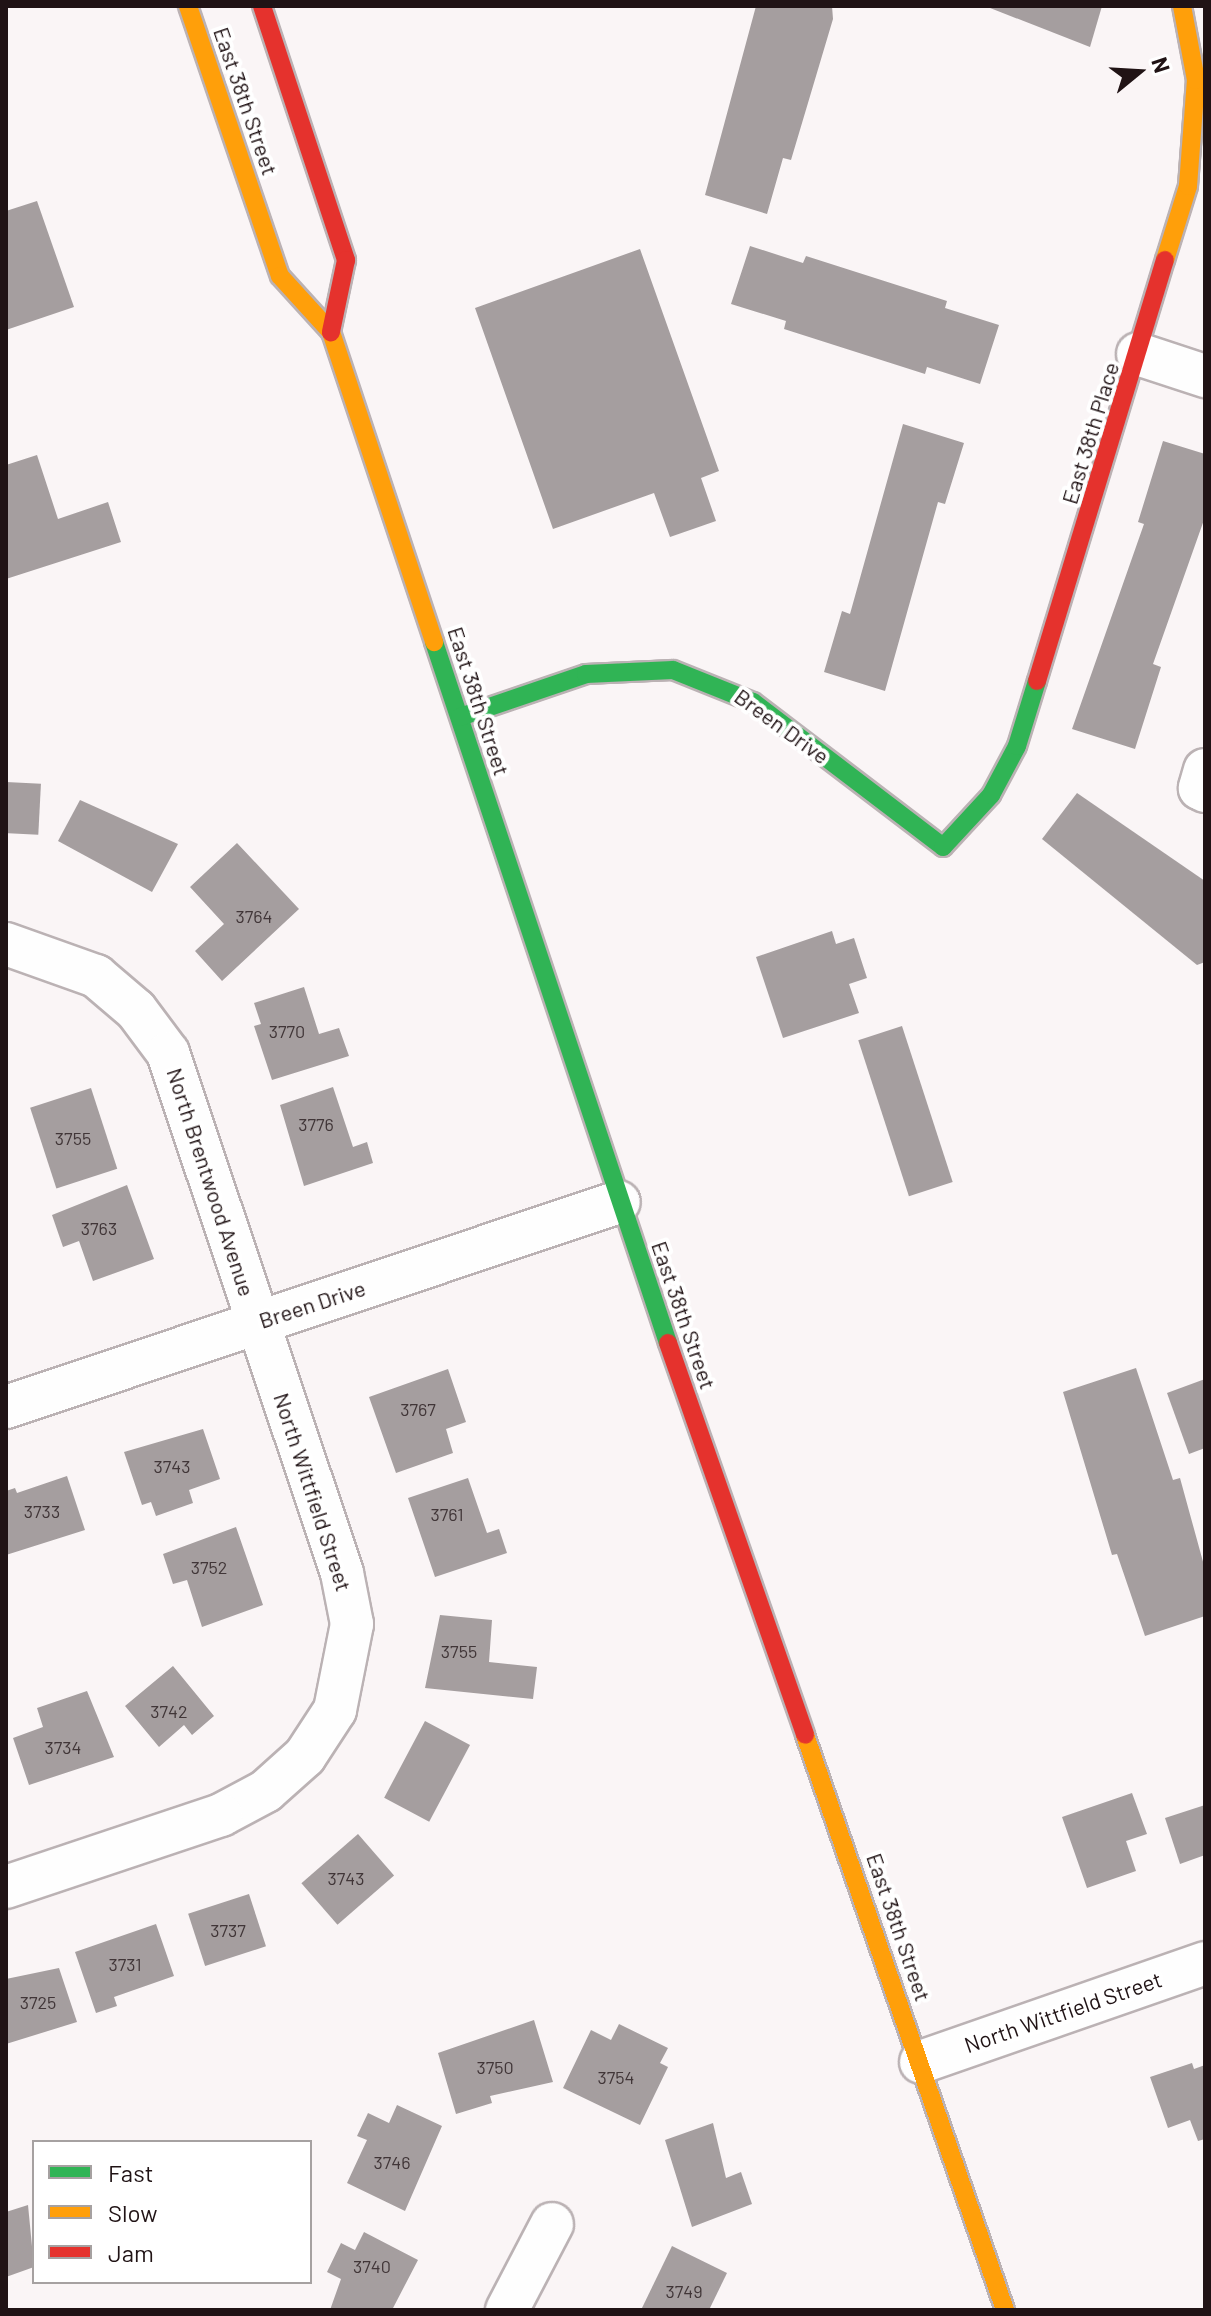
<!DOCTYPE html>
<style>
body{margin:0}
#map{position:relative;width:1211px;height:2316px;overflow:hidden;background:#faf5f6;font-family:Barlow,sans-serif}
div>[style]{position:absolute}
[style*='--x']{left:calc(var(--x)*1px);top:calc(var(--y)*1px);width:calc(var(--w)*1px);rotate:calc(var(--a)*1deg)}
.building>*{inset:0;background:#a59e9f;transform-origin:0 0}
.roads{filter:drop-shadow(2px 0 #bbb2b4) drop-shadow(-2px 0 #bbb2b4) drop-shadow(0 2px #bbb2b4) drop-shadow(0 -2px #bbb2b4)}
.street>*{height:42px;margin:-21px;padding:0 21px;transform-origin:21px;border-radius:21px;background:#fefefe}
.fast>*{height:18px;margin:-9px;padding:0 9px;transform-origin:9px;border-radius:9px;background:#30b455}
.slow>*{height:18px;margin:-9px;padding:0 9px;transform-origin:9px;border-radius:9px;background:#ff9f0a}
.jam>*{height:18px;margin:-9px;padding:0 9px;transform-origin:9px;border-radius:9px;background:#e5322d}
span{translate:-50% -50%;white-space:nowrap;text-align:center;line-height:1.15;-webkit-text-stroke:8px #fff;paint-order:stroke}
.number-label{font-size:18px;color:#413638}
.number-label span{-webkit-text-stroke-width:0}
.street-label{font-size:22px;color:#201315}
.frame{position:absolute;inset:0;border:8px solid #201315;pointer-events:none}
.legend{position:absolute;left:32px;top:2140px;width:280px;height:144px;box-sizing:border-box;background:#fff;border:2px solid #a6a1a1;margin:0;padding:10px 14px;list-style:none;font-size:24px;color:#201315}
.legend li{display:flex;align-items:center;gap:16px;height:40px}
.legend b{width:40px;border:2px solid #a6a1a1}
.north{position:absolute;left:1099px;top:32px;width:80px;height:80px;-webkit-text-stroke:6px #fff;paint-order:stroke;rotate:72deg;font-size:22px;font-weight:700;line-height:32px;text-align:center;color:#201315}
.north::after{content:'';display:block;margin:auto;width:28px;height:36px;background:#201315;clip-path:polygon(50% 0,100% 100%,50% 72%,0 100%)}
</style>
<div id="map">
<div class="building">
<div style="clip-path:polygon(756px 6px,832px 6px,833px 19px,791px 160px,783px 158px,767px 214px,705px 195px)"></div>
<div style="clip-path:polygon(985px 6px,1102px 6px,1090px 47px)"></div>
<div style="clip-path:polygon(37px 201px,74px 307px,6px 330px,6px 211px)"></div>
<div style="clip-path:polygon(750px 246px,803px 263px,806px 256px,947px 301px,945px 308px,999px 325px,980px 384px,927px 367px,925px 374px,784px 329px,786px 321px,731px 304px)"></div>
<div style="clip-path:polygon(640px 249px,719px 471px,701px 478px,716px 521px,670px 537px,654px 493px,553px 529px,475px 308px)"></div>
<div style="clip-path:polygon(903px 424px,964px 443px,945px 504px,938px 502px,885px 691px,824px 672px,842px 611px,850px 614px)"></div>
<div style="clip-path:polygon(1163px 441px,1205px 454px,1205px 517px,1153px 664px,1161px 667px,1135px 749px,1072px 729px,1144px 524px,1138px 522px)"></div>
<div style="clip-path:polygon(37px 455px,58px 519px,108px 502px,121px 542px,6px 579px,6px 465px)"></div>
<div style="left:6px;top:782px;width:35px;height:51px;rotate:3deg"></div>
<div style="clip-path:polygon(1077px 793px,1205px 881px,1205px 962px,1197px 965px,1042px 839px)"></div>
<div style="clip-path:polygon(80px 800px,178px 844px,152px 892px,58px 841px)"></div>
<div style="clip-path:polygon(237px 843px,299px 909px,222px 981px,195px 951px,224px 924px,190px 887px)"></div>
<div style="clip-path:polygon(832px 931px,836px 944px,854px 938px,867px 978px,849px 984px,859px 1013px,783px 1038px,756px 957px)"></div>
<div style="clip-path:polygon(304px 987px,319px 1034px,339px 1028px,349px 1056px,272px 1080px,254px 1026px,261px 1024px,254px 1003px)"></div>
<div style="left:902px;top:1026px;width:164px;height:46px;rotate:72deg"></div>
<div style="clip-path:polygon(333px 1087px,353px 1147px,367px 1142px,373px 1163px,304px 1186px,280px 1105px)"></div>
<div style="left:91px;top:1088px;width:85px;height:64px;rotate:72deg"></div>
<div style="clip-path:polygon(127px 1185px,154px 1259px,93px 1281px,79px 1241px,63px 1247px,52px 1215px)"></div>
<div style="clip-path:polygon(1136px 1368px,1173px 1480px,1180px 1478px,1205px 1569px,1205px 1616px,1145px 1636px,1117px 1554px,1112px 1555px,1063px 1392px)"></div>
<div style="clip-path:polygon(448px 1369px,466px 1422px,446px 1429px,453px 1453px,396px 1473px,369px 1397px)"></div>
<div style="clip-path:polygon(1205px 1379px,1205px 1448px,1189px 1454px,1167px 1393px)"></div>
<div style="clip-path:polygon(203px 1429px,220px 1479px,189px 1490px,193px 1503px,156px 1516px,151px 1502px,142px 1505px,124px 1452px)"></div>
<div style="clip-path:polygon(67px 1476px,85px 1530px,6px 1555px,6px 1491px,15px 1488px,17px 1493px)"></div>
<div style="clip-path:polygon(468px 1478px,487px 1533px,499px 1529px,507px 1553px,435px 1577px,408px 1498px)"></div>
<div style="clip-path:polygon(236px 1527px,263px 1605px,202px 1627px,187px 1580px,173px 1584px,163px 1554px)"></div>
<div style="clip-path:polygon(440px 1615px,492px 1620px,489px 1662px,537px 1667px,533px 1699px,425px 1688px)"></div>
<div style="clip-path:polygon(173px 1666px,214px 1716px,192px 1735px,184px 1725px,159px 1747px,125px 1706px)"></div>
<div style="clip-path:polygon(87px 1691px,114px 1757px,29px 1785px,13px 1738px,43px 1727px,37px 1708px)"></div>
<div style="left:425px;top:1721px;width:51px;height:87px;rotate:28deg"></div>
<div style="clip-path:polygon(1132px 1793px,1147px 1834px,1126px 1841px,1136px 1871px,1087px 1888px,1062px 1817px)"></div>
<div style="clip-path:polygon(1205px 1805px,1205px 1855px,1180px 1864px,1165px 1818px)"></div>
<div style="left:358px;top:1834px;width:55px;height:75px;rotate:49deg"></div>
<div style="left:249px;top:1894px;width:55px;height:64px;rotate:72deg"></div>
<div style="clip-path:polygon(156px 1924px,174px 1976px,114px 1997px,117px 2006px,96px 2013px,75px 1952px)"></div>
<div style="clip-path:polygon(59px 1968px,77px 2022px,6px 2044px,6px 1979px)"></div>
<div style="clip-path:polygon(534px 2020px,553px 2082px,490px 2096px,492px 2103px,456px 2114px,438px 2053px)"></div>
<div style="clip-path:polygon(619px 2024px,668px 2048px,660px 2063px,668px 2067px,640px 2125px,563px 2088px,591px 2030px,611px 2040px)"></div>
<div style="clip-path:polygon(1192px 2063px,1194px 2069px,1205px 2065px,1205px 2139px,1198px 2141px,1190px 2120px,1168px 2128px,1150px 2077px)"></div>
<div style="clip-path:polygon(397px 2105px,442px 2126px,405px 2211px,347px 2183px,367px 2140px,357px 2136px,368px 2113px,389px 2123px)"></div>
<div style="clip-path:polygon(713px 2123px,726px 2178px,741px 2172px,752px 2204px,692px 2227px,665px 2140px)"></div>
<div style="clip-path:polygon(28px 2205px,34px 2267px,6px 2277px,6px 2212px)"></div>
<div style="clip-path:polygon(364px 2232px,418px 2260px,392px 2310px,330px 2310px,341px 2279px,327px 2272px,341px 2243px,355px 2250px)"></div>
<div style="clip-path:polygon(672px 2246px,727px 2273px,709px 2310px,641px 2310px)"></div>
</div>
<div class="roads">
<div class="street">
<div style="--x:1138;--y:354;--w:71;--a:18.2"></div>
<div style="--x:1205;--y:770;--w:19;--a:106"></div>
<div style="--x:1200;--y:788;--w:6;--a:31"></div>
<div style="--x:6;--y:944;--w:96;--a:19.6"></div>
<div style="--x:96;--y:976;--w:52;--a:40.4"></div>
<div style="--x:136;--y:1010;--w:54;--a:53.3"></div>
<div style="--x:168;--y:1053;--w:548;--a:71.5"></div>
<div style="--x:342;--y:1573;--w:52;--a:78.9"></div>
<div style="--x:352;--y:1624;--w:88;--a:101.2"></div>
<div style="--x:335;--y:1710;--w:55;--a:123.1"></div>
<div style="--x:305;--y:1756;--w:52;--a:138.1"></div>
<div style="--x:266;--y:1791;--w:51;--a:151.9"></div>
<div style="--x:221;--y:1815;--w:227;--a:161.5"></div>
<div style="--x:6;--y:1407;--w:646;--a:-18.49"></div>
<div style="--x:921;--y:2062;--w:301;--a:-19.2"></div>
<div style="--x:507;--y:2310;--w:97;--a:-62.4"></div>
</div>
<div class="fast">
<div style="--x:434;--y:642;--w:739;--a:71.54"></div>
<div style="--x:460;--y:717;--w:133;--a:-18.8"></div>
<div style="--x:586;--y:674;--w:87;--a:-2.6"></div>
<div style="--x:673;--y:670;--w:86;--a:21.8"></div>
<div style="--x:753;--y:702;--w:239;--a:37.3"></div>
<div style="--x:943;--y:847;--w:71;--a:-47.3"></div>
<div style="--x:991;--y:795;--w:55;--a:-62"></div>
<div style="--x:1017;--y:746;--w:68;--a:-72.9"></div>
</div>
<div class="slow">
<div style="--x:188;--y:6;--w:285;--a:71.2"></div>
<div style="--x:280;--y:276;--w:76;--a:47.7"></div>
<div style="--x:331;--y:332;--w:327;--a:71.6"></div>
<div style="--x:1165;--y:260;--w:77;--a:-72.7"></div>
<div style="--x:1188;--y:186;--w:106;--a:-85.7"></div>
<div style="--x:1196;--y:80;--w:75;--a:-100.7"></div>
<div style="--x:805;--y:1735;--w:609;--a:70.82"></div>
</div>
<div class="jam">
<div style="--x:262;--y:6;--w:268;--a:71.7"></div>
<div style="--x:346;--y:260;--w:74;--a:101.8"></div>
<div style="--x:1037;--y:681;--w:440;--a:-73.1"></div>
<div style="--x:668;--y:1343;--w:415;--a:70.7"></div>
</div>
</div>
<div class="number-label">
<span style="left:254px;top:916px">3764</span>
<span style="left:287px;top:1031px">3770</span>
<span style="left:316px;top:1124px">3776</span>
<span style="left:73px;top:1138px">3755</span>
<span style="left:99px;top:1228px">3763</span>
<span style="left:418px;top:1409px">3767</span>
<span style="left:172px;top:1466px">3743</span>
<span style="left:42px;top:1511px">3733</span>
<span style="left:447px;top:1514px">3761</span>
<span style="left:209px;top:1567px">3752</span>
<span style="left:459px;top:1651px">3755</span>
<span style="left:169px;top:1711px">3742</span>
<span style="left:63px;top:1747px">3734</span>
<span style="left:346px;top:1878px">3743</span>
<span style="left:228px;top:1930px">3737</span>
<span style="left:125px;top:1964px">3731</span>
<span style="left:38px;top:2002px">3725</span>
<span style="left:495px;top:2067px">3750</span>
<span style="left:616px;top:2077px">3754</span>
<span style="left:392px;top:2162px">3746</span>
<span style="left:372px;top:2266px">3740</span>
<span style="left:684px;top:2291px">3749</span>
</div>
<div class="street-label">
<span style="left:246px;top:101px;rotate:71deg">East 38th Street</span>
<span style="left:1090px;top:433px;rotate:-73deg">East 38th Place</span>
<span style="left:479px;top:701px;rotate:72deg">East 38th Street</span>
<span style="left:782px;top:726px;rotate:36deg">Breen Drive</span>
<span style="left:211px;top:1182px;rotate:72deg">North Brentwood Avenue</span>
<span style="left:312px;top:1304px;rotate:-18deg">Breen Drive</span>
<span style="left:684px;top:1315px;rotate:71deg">East 38th Street</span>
<span style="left:313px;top:1492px;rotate:72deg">North Wittfield Street</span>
<span style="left:899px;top:1927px;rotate:71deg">East 38th Street</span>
<span style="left:1063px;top:2012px;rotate:-19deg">North Wittfield Street</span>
</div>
<div class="frame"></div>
<ul class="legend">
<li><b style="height:10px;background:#30b455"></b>Fast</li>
<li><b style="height:10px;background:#ff9f0a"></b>Slow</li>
<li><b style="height:10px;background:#e5322d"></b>Jam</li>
</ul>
<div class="north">N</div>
</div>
